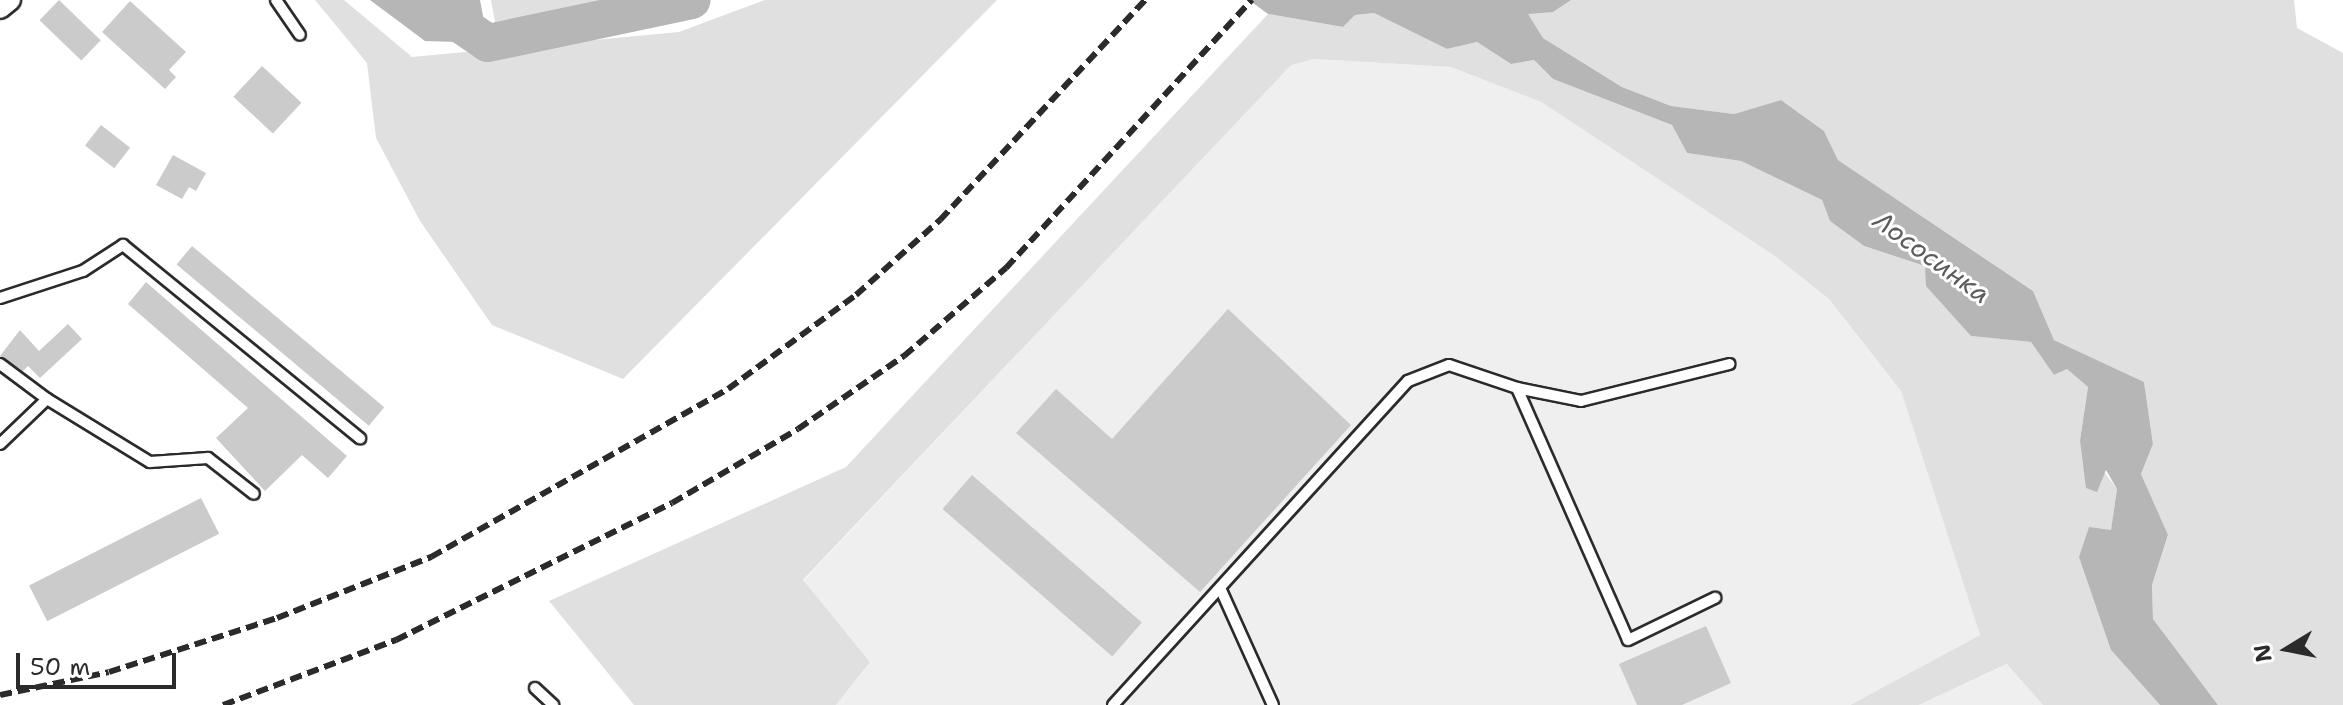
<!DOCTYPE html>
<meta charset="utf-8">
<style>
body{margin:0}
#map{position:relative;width:2343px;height:705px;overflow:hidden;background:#fff;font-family:"Shantell Sans",sans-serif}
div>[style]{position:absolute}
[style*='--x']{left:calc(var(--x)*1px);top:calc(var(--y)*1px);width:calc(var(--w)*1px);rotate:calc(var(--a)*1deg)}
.built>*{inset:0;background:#efefef}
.green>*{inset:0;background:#e0e0e0}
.water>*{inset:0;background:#b6b6b6}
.river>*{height:38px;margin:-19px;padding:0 19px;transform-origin:19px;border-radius:19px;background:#b6b6b6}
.building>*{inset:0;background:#cbcbcb;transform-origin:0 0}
.roads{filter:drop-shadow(2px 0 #2b2b2b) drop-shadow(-2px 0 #2b2b2b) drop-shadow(0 2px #2b2b2b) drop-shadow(0 -2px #2b2b2b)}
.service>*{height:10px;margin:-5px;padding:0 5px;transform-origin:5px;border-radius:5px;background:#fff}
.minor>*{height:20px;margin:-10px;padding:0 10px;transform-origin:10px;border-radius:10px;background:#fff}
.rail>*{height:6px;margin-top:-3px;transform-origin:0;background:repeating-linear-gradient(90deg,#2b2b2b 0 12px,transparent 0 18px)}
span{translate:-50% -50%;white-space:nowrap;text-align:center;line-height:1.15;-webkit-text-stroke:6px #fff;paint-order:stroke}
.water-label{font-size:26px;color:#5c5c5c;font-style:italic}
.north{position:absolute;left:2247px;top:609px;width:80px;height:80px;-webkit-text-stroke:6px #fff;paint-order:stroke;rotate:260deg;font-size:22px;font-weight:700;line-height:32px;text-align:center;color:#2b2b2b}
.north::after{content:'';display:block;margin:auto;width:28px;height:36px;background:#2b2b2b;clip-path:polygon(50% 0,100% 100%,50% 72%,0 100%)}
.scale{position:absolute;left:16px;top:653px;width:160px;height:36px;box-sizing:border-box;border:4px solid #2b2b2b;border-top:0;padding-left:10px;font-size:24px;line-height:28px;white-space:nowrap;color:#2b2b2b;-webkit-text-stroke:6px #fff;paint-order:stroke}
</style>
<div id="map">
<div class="built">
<div style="clip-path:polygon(1314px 59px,1451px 67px,1541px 102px,1775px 256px,1829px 299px,1901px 391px,1980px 635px,1850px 705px,836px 705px,870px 662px,803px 581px,1291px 64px)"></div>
<div style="clip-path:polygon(2008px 664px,2043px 705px,1919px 705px)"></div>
</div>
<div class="green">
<div style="clip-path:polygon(315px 0,344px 0,412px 57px,679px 32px,765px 0,997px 0,623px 379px,492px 325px,420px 221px,376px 138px,367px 63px)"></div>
<div style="clip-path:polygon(491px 0,622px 0,496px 27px)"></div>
<div style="clip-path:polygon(1571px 0,2294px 0,2297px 28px,2343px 53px,2343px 705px,2218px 705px,2153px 619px,2152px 585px,2168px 536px,2141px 474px,2153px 444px,2144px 382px,2054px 340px,2033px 291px,1838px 160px,1824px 131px,1781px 100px,1734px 114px,1671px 106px,1622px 87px,1543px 38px,1527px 13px,1553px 12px)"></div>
<div style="clip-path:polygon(1374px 13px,1447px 49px,1477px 42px,1511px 64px,1534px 60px,1553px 79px,1672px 125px,1687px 153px,1741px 161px,1822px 200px,1830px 221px,1864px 246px,1925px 266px,1971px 336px,2031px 342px,2054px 375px,2067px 369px,2088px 387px,2080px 439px,2117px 489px,2111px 531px,2111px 650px,2160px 705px,2043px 705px,2007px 664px,1919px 705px,1850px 705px,1980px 635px,1901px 391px,1829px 299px,1775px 256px,1541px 102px,1451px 67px,1314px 59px,1291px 65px,803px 580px,870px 662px,836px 705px,634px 705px,549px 601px,846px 467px,1268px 14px,1343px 27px,1355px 15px)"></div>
</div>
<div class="water">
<div style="clip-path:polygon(370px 0,480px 0,488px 43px,425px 41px)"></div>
<div style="clip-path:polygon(1249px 0,1571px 0,1553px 12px,1528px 14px,1543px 38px,1622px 87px,1671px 106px,1734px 114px,1781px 100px,1824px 131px,1838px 160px,2033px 291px,2054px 340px,2144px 382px,2153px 444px,2141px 474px,2168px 535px,2152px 585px,2153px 619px,2218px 705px,2160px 705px,2111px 650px,2079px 557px,2089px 527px,2111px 530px,2117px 489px,2106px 470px,2097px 492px,2086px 488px,2080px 440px,2088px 387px,2067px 369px,2054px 375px,2031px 342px,1971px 336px,1926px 286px,1925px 266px,1864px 246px,1830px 221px,1822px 200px,1741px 161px,1687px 153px,1672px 125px,1553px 79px,1534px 60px,1511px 64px,1477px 42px,1447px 49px,1374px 13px,1355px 15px,1343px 27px,1268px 14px)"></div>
</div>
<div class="river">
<div style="--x:425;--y:0;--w:76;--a:34.3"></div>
<div style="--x:488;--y:43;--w:208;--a:-11.9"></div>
</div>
<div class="building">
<div style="left:59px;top:0;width:58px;height:28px;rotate:44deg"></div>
<div style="clip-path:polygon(130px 1px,186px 52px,169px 70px,176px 77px,165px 89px,102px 32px)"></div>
<div style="left:262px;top:66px;width:54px;height:42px;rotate:43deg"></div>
<div style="left:101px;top:125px;width:37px;height:26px;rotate:38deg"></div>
<div style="clip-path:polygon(173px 155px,206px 173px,196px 191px,189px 187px,182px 199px,156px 185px)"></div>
<div style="left:192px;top:246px;width:251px;height:24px;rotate:40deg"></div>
<div style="clip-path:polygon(146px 282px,347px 456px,328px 478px,302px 455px,265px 491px,216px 438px,248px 408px,128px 304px)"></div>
<div style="clip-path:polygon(1228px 309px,1351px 425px,1200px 592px,1016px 433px,1056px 389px,1112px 439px)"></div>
<div style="clip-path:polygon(68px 324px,82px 339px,40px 378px,28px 366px,23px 371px,0 356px,20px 330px,39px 351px)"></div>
<div style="left:972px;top:475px;width:225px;height:45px;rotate:41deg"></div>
<div style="left:201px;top:498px;width:40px;height:193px;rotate:63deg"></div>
<div style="clip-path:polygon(1706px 626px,1731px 683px,1682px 705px,1637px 705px,1619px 664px)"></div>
</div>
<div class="roads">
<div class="service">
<div style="--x:276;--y:0;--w:42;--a:55.6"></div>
<div style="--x:0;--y:298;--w:87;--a:-18"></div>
<div style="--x:83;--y:271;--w:48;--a:-33"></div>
<div style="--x:123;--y:245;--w:306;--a:39.2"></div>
<div style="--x:0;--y:364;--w:59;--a:36.7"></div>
<div style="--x:47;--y:399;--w:65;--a:136.2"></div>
<div style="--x:1517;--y:388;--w:65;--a:11.5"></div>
<div style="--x:1581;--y:401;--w:153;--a:-14"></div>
<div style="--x:47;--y:399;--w:121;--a:31.5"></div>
<div style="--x:150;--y:462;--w:58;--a:-3.9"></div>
<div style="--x:208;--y:458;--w:58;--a:38"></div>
<div style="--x:1221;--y:590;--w:126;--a:65.7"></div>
<div style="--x:535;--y:688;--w:25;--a:43"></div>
<div style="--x:1113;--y:705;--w:438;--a:-47.7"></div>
<div style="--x:1408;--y:381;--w:44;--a:-21.3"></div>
<div style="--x:1449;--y:365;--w:72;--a:18.7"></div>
<div style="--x:1517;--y:388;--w:275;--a:66.2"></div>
<div style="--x:1628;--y:640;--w:97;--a:-25.8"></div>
</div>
<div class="minor">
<div style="--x:0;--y:8;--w:13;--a:-39"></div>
</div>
</div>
<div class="rail">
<div style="--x:0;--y:695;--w:111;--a:-11.9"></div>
<div style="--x:109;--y:672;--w:176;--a:-17.8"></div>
<div style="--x:277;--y:618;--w:166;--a:-21.6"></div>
<div style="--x:431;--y:557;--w:341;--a:-29.5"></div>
<div style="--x:728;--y:389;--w:159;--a:-36.3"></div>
<div style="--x:856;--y:295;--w:113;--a:-41.8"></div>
<div style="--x:940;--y:220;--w:301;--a:-47"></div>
<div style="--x:223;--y:705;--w:185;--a:-20.6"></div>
<div style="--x:396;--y:640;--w:308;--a:-26.4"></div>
<div style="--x:672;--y:503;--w:146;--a:-30.4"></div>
<div style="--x:798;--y:429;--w:129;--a:-34.6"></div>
<div style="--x:904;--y:356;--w:135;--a:-40.8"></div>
<div style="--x:1006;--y:268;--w:364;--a:-47.5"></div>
</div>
<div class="water-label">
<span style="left:1932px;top:257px;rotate:36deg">Лососинка</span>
</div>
<div class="north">N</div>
<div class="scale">50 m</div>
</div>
